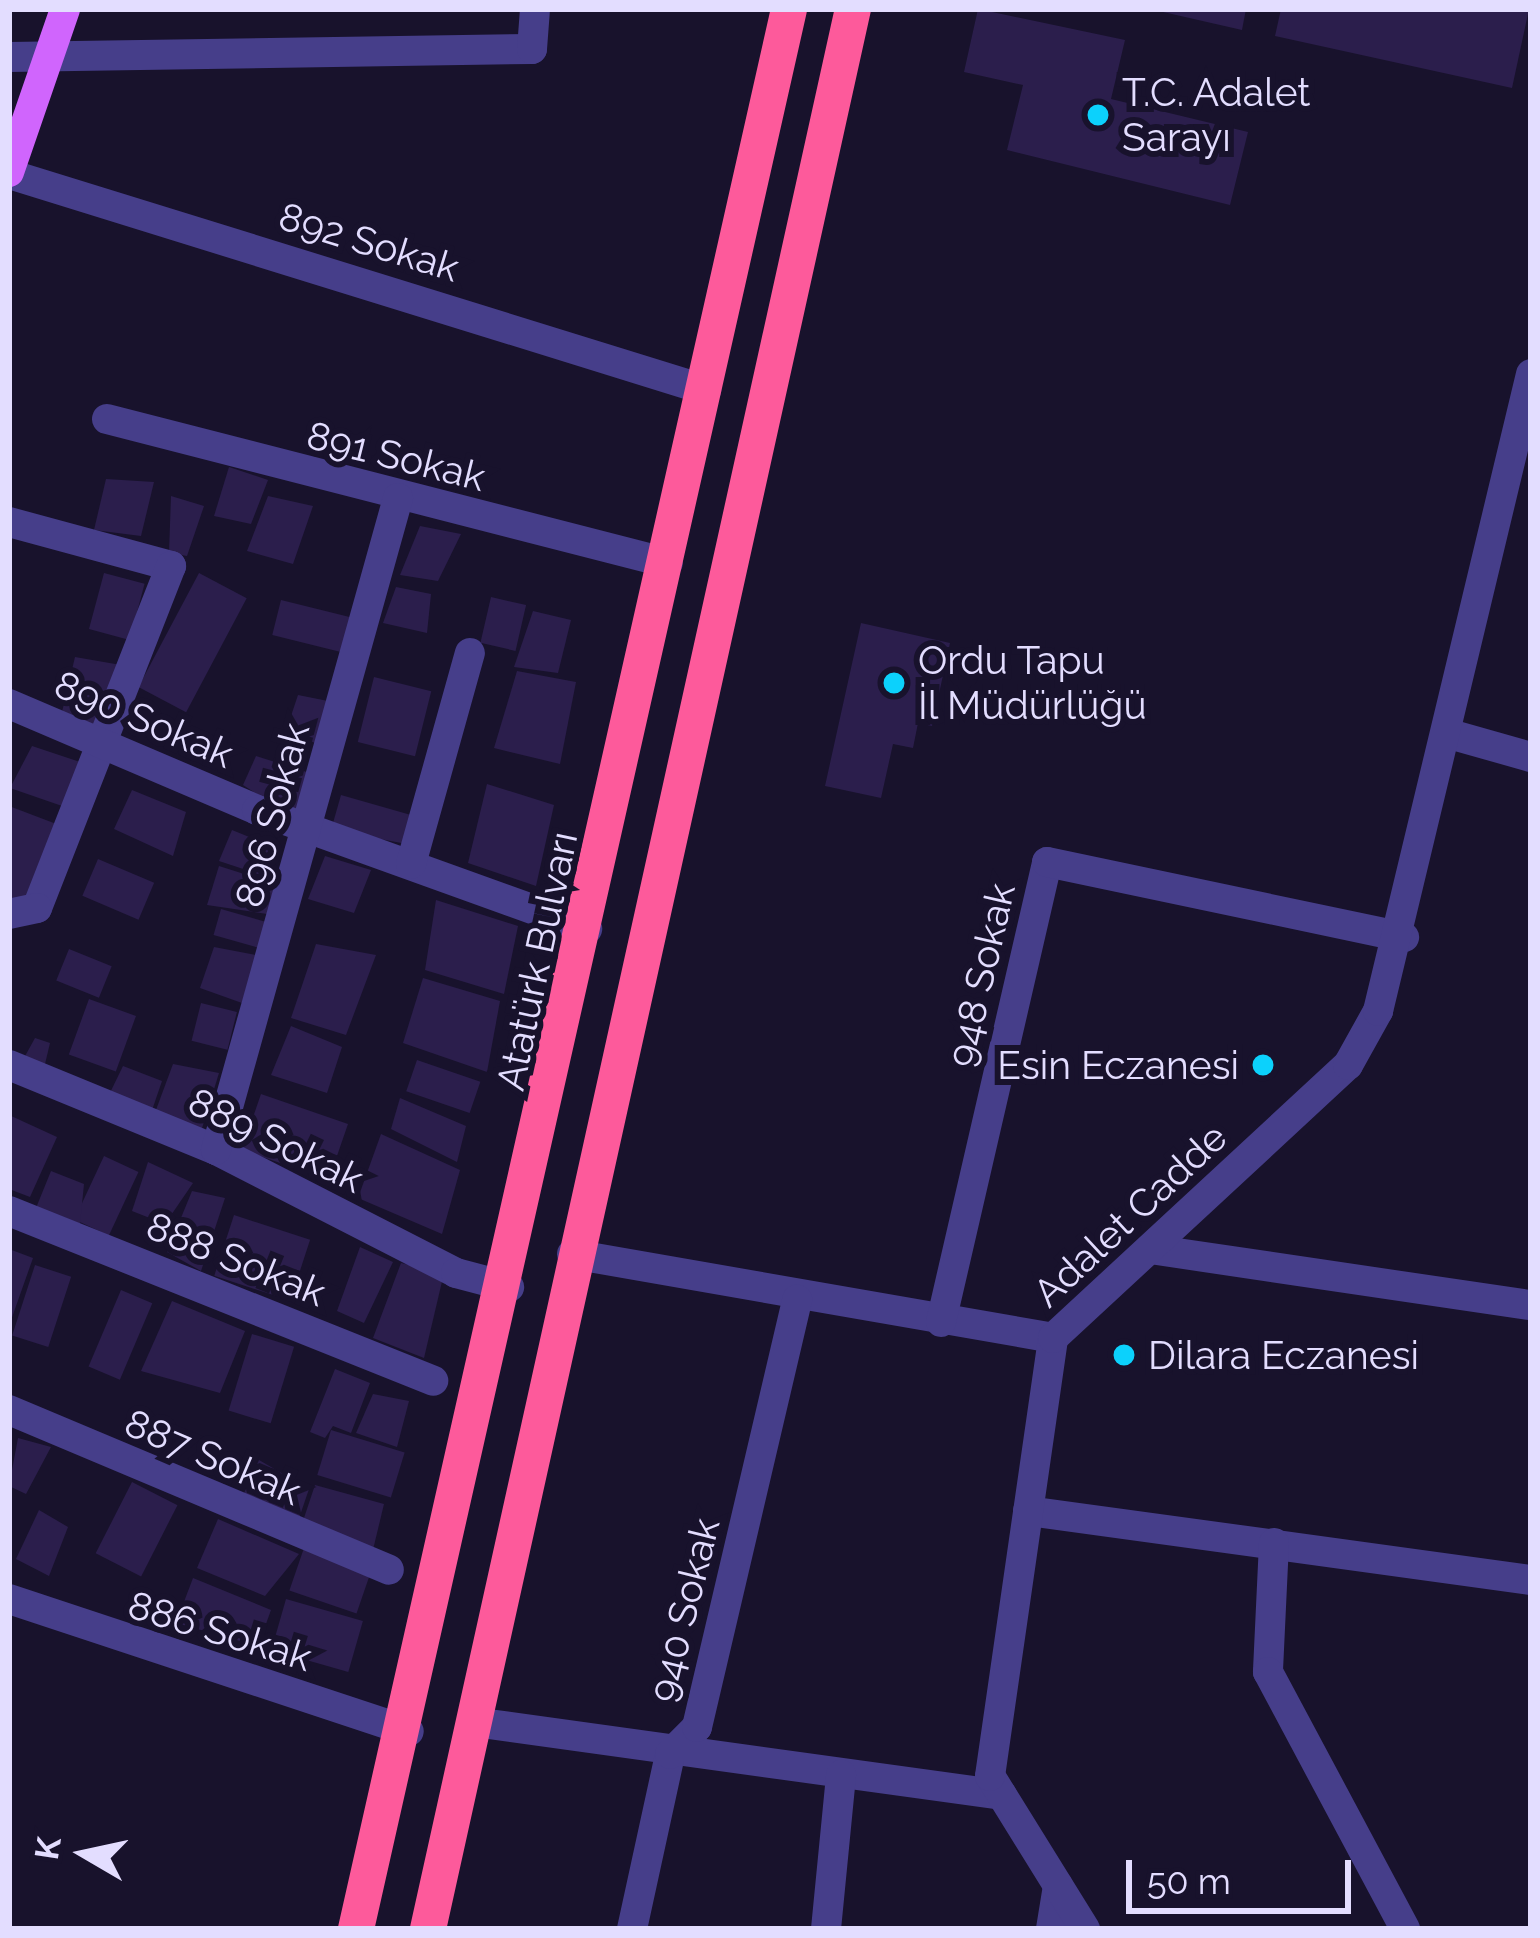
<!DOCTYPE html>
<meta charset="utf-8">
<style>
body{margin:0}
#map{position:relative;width:1540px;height:1938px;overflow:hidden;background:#18122c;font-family:Raleway,sans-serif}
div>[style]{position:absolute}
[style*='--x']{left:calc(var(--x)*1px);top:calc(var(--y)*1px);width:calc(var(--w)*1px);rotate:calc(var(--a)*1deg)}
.building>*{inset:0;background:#2b1e4c;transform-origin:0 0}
.minor>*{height:30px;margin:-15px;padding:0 15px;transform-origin:15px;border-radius:15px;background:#463e8a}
.major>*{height:30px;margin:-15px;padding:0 15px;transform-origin:15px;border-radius:15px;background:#d065fd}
.highway>*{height:36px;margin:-18px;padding:0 18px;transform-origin:18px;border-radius:18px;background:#fd5a9b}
.dots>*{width:33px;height:33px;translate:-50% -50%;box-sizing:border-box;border:6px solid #18122c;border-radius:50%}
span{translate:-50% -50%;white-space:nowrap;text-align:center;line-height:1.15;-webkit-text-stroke:12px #18122c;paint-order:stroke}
.poi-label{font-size:39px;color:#e3ddff}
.left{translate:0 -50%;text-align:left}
.right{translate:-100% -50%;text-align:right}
.street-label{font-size:39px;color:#e3ddff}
.frame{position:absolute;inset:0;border:12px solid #e3ddff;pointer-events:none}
.north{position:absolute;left:24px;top:1794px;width:120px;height:120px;-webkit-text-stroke:9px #18122c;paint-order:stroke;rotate:279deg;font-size:33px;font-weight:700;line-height:48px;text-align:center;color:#e3ddff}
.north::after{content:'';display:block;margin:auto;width:42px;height:54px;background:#e3ddff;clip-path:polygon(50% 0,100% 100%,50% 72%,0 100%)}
.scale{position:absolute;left:1126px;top:1860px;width:225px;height:54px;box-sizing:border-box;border:6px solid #e3ddff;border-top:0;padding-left:15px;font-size:36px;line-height:42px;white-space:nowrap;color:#e3ddff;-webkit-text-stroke:9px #18122c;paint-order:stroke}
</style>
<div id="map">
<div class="building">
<div style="clip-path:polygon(978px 9px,1125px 40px,1111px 99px,1248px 132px,1230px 205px,1007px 150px,1023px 85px,964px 72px)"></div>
<div style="clip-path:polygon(1150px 9px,1246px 9px,1242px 30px)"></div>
<div style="clip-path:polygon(1281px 9px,1529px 9px,1512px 88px,1275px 36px)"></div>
<div style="clip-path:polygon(229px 467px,268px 480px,251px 524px,214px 516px)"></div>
<div style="clip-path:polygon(106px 479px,154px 482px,141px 536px,94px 530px)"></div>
<div style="clip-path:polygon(171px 496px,204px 506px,187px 556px,169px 553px)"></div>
<div style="clip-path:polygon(268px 496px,313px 506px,293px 564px,247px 551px)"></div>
<div style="clip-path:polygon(420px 526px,461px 534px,438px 581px,400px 575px)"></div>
<div style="left:104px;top:573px;width:42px;height:58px;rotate:15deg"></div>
<div style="left:199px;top:573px;width:54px;height:129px;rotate:28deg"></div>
<div style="clip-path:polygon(396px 587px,431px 594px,427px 633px,383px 623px)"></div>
<div style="left:491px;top:597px;width:36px;height:47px;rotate:13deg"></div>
<div style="left:281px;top:600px;width:80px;height:36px;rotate:14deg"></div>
<div style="clip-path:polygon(533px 611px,571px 620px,558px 673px,514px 667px)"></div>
<div style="clip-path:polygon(861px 623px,950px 643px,932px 726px,918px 723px,913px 748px,893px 744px,881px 798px,825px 786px)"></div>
<div style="clip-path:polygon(75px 657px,121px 665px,105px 733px,62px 712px)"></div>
<div style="clip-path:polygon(517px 671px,576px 682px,560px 764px,494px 748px)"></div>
<div style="left:374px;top:677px;width:59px;height:67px;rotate:14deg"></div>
<div style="clip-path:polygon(298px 695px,333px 702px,320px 745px,286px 731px)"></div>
<div style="clip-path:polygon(32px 746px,86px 764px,65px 807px,10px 788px)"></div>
<div style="clip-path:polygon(256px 756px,313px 774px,298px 821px,243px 785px)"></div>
<div style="clip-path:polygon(487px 784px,554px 805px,536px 886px,468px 863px)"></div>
<div style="clip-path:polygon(132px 790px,186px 812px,173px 856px,114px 829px)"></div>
<div style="clip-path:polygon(341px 795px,418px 817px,407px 844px,331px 830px)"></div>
<div style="clip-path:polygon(9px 806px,59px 825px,29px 907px,9px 903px)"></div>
<div style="clip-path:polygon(232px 830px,276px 848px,270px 878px,219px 861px)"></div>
<div style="clip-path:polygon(325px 856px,371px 870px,354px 913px,308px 899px)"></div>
<div style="left:98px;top:859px;width:61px;height:40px;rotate:23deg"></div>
<div style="clip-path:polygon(219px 866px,276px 884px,267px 914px,207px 905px)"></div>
<div style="clip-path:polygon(436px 900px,518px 926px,504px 994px,425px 970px)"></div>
<div style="left:221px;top:909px;width:47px;height:27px;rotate:16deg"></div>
<div style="clip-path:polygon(316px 944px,376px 955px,346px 1035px,291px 1018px)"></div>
<div style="clip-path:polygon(214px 947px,256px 955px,242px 1003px,200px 988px)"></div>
<div style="left:69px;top:949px;width:46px;height:34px;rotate:22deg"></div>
<div style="clip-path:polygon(423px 978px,500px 1001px,487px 1072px,403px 1043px)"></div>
<div style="left:89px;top:999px;width:50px;height:59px;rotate:20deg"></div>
<div style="left:201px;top:1003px;width:37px;height:39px;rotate:14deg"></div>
<div style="clip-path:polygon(291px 1026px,342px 1047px,327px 1093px,271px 1075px)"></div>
<div style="clip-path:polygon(35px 1038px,50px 1043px,45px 1064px,24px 1058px)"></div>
<div style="left:417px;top:1060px;width:67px;height:33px;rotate:19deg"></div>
<div style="clip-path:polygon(173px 1064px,219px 1073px,199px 1138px,153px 1118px)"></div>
<div style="clip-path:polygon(123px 1066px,162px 1081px,149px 1119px,107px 1099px)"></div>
<div style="left:261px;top:1094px;width:92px;height:59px;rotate:19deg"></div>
<div style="clip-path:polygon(400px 1098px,466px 1126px,457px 1162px,391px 1129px)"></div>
<div style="clip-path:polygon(9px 1115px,57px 1137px,30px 1197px,9px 1189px)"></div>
<div style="clip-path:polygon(381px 1134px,460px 1170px,442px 1234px,358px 1198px)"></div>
<div style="left:104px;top:1156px;width:38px;height:70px;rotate:25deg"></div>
<div style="clip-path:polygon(148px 1162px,193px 1183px,165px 1224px,132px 1211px)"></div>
<div style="clip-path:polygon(51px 1171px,84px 1184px,80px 1224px,36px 1208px)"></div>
<div style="clip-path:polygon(192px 1191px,225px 1198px,201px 1271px,167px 1252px)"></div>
<div style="left:234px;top:1215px;width:80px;height:64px;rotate:18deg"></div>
<div style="clip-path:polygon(360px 1247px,393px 1262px,364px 1323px,337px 1311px)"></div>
<div style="clip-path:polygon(9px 1249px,33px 1258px,10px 1323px,9px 1323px)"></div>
<div style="clip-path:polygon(401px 1263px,444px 1273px,424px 1358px,373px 1338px)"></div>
<div style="left:35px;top:1265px;width:38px;height:74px;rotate:18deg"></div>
<div style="left:121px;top:1290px;width:34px;height:83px;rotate:23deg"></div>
<div style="clip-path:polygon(172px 1301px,245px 1331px,220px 1393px,141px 1371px)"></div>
<div style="left:252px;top:1334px;width:44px;height:80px;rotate:17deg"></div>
<div style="clip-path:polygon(335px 1369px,370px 1383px,351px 1433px,333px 1426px,325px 1438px,310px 1432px)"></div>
<div style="clip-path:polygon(373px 1394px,409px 1401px,397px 1447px,356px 1433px)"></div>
<div style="left:331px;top:1430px;width:77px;height:47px;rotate:17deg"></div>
<div style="clip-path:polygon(18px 1438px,51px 1447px,26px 1494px,9px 1486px)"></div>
<div style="clip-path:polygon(259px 1460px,309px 1489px,294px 1533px,236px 1511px)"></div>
<div style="left:132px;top:1482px;width:51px;height:80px;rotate:27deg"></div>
<div style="clip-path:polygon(315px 1485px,384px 1504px,371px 1558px,299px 1533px)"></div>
<div style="clip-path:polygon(39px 1510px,68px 1527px,49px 1576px,16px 1559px)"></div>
<div style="clip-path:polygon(218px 1519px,299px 1554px,265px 1596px,197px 1568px)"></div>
<div style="left:305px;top:1545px;width:71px;height:48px;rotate:19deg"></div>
<div style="clip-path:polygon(193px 1578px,271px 1610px,258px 1646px,176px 1623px)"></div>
<div style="left:286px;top:1599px;width:80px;height:53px;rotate:16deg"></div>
</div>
<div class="minor">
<div style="--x:9;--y:57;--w:523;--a:-0.88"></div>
<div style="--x:532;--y:49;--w:40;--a:-85.7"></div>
<div style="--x:9;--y:174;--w:730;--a:17.22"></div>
<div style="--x:107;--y:419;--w:579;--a:14.4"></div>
<div style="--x:9;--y:522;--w:168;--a:15.2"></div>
<div style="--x:171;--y:566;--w:367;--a:111.4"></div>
<div style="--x:37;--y:908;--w:29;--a:168"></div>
<div style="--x:9;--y:704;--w:270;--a:23.1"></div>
<div style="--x:257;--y:810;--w:351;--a:19.8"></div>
<div style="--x:1446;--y:733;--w:88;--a:15.8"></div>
<div style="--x:411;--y:864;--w:219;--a:-74.4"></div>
<div style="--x:9;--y:1065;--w:224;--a:22.3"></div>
<div style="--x:216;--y:1150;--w:270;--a:27.1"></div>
<div style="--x:456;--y:1273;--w:55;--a:14.8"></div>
<div style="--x:216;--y:1150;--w:677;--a:-74.4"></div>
<div style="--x:9;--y:1211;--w:457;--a:21.8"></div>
<div style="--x:1150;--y:1249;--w:385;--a:8.4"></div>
<div style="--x:572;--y:1254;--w:488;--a:9.9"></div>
<div style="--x:941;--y:1322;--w:472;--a:-77"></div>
<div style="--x:1047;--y:862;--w:365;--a:11.9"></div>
<div style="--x:9;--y:1410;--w:412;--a:22.8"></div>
<div style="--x:1028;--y:1511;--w:508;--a:7.81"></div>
<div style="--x:1274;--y:1543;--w:129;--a:92.7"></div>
<div style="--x:1268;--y:1672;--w:291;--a:61.9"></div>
<div style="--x:9;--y:1599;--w:421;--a:18.3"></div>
<div style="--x:474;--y:1722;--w:533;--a:7.87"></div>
<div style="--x:632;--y:1929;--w:179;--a:-77.7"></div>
<div style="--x:670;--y:1754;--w:38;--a:-45"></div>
<div style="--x:697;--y:1727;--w:439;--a:-76.8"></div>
<div style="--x:826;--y:1929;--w:155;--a:-84.4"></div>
<div style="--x:1051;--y:1929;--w:44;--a:-80.8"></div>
<div style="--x:1085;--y:1929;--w:180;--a:-121.8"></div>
<div style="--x:990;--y:1776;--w:443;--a:-81.8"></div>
<div style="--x:1053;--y:1338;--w:402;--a:-42.8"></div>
<div style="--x:1348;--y:1065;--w:62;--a:-60.9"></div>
<div style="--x:1378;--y:1011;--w:655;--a:-76.49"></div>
</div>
<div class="major">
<div style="--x:9;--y:172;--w:172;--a:-71"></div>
</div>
<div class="highway">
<div style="--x:356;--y:1929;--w:1968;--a:-77.29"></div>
<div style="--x:428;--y:1929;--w:1966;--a:-77.52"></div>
</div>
<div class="dots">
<div style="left:1098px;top:115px;background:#0cd1fc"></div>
<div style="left:894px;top:683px;background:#0cd1fc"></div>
<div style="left:1263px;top:1065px;background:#0cd1fc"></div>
<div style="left:1124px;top:1355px;background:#0cd1fc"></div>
</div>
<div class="poi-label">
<span class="left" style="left:1122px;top:115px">T.C. Adalet<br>Sarayı</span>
<span class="left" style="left:918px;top:683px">Ordu Tapu<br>İl Müdürlüğü</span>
<span class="right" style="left:1239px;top:1065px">Esin Eczanesi</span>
<span class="left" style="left:1148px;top:1355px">Dilara Eczanesi</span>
</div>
<div class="street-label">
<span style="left:369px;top:242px;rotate:17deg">892 Sokak</span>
<span style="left:396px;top:456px;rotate:14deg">891 Sokak</span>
<span style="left:144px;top:719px;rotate:23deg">890 Sokak</span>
<span style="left:272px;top:815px;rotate:-75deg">896 Sokak</span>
<span style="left:537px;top:961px;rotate:-78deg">Atatürk Bulvarı</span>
<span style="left:981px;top:975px;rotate:-77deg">948 Sokak</span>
<span style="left:276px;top:1140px;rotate:26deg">889 Sokak</span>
<span style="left:1130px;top:1215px;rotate:-43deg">Adalet Cadde</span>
<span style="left:236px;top:1259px;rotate:22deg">888 Sokak</span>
<span style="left:213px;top:1457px;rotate:23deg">887 Sokak</span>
<span style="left:684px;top:1610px;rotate:-76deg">940 Sokak</span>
<span style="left:220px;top:1631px;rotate:17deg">886 Sokak</span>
</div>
<div class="frame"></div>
<div class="north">K</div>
<div class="scale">50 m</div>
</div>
